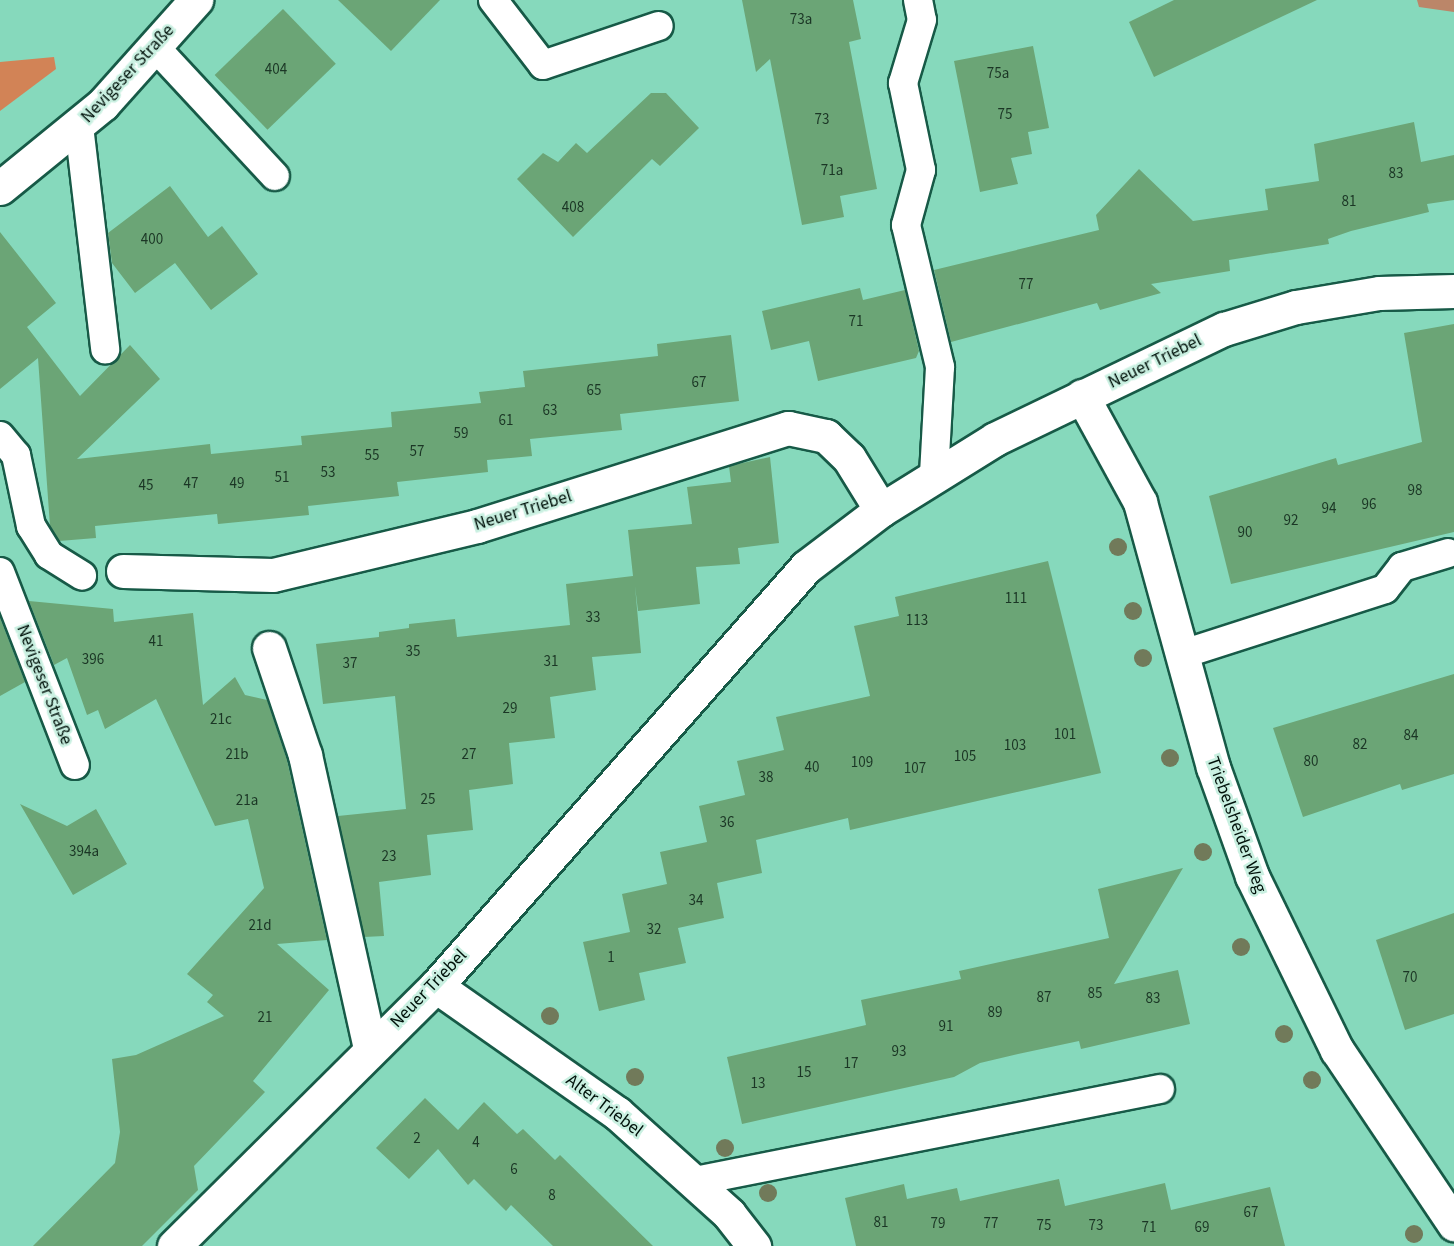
<!DOCTYPE html>
<meta charset="utf-8">
<style>
body{margin:0}
#map{position:relative;width:1454px;height:1246px;overflow:hidden;background:#86d9bc;font-family:"Source Sans 3",sans-serif}
div>[style]{position:absolute}
[style*='--x']{left:calc(var(--x)*1px);top:calc(var(--y)*1px);width:calc(var(--w)*1px);rotate:calc(var(--a)*1deg)}
.green>*{inset:0;background:#bb8669}
.forest>*{inset:0;background:#d28356}
.building>*{inset:0;background:#6ba576;transform-origin:0 0}
.roads{filter:drop-shadow(2px 0 #175a47) drop-shadow(-2px 0 #175a47) drop-shadow(0 2px #175a47) drop-shadow(0 -2px #175a47)}
.service>*{height:28px;margin:-14px;padding:0 14px;transform-origin:14px;border-radius:14px;background:#fff}
.minor>*{height:33px;margin:-16.5px;padding:0 16.5px;transform-origin:16.5px;border-radius:16.5px;background:#fff}
.secondary>*{height:33px;margin:-16.5px;padding:0 16.5px;transform-origin:16.5px;border-radius:16.5px;background:#fff}
.trees>*{width:18px;height:18px;margin:-9px;border-radius:50%;background:#717a5a}
span{translate:-50% -50%;white-space:nowrap;text-align:center;line-height:1.15;-webkit-text-stroke:5px #c9f0e1;paint-order:stroke}
.number-label{font-size:15px;color:#1b3625}
.number-label span{-webkit-text-stroke-width:0}
.street-label{font-size:18px;color:#00110a}
</style>
<div id="map">
<div class="green">
<div style="clip-path:polygon(1417px 0,1454px 0,1454px 12px,1419px 7px)"></div>
</div>
<div class="forest">
<div style="clip-path:polygon(54px 57px,56px 69px,0 111px,0 62px)"></div>
</div>
<div class="building">
<div style="clip-path:polygon(338px 0,440px 0,391px 51px)"></div>
<div style="clip-path:polygon(742px 0,853px 0,861px 39px,849px 42px,877px 189px,840px 196px,844px 217px,802px 225px,770px 59px,756px 72px)"></div>
<div style="clip-path:polygon(1174px 0,1317px 0,1154px 77px,1129px 22px)"></div>
<div style="left:283px;top:9px;width:76px;height:95px;rotate:46deg"></div>
<div style="clip-path:polygon(1033px 46px,1049px 128px,1028px 132px,1032px 154px,1011px 158px,1018px 184px,980px 192px,954px 61px)"></div>
<div style="clip-path:polygon(651px 93px,666px 93px,699px 128px,660px 166px,652px 159px,573px 237px,517px 179px,543px 153px,558px 162px,576px 143px,587px 153px)"></div>
<div style="clip-path:polygon(1414px 122px,1421px 162px,1454px 155px,1454px 200px,1427px 204px,1429px 212px,1351px 231px,1328px 239px,1329px 244px,1229px 260px,1230px 271px,1151px 284px,1161px 293px,1100px 310px,1097px 303px,951px 342px,934px 270px,1099px 230px,1096px 215px,1139px 169px,1193px 221px,1268px 210px,1265px 189px,1319px 181px,1314px 144px)"></div>
<div style="clip-path:polygon(170px 186px,208px 237px,222px 226px,258px 274px,211px 310px,175px 263px,135px 293px,112px 263px,108px 233px)"></div>
<div style="clip-path:polygon(0 232px,56px 303px,27px 327px,80px 396px,130px 345px,160px 379px,77px 459px,210px 444px,211px 454px,302px 445px,301px 436px,392px 427px,391px 412px,481px 403px,479px 392px,525px 387px,523px 371px,658px 356px,657px 344px,731px 335px,739px 401px,620px 414px,622px 430px,530px 439px,532px 456px,487px 460px,488px 472px,397px 482px,399px 496px,308px 506px,309px 515px,218px 524px,217px 514px,95px 526px,96px 538px,59px 541px,50px 526px,38px 358px,0 389px)"></div>
<div style="clip-path:polygon(860px 288px,863px 300px,905px 290px,919px 351px,916px 358px,818px 381px,809px 341px,771px 350px,762px 311px)"></div>
<div style="clip-path:polygon(1454px 324px,1454px 532px,1231px 584px,1209px 496px,1336px 458px,1338px 465px,1422px 442px,1404px 333px)"></div>
<div style="clip-path:polygon(770px 457px,779px 543px,738px 548px,740px 564px,696px 567px,700px 604px,638px 611px,635px 586px,641px 653px,592px 657px,596px 690px,550px 697px,555px 738px,509px 743px,513px 784px,469px 790px,473px 830px,427px 835px,431px 875px,379px 882px,384px 936px,364px 937px,338px 816px,406px 809px,395px 696px,323px 704px,316px 644px,379px 637px,379px 632px,409px 628px,409px 624px,455px 619px,457px 637px,570px 625px,566px 584px,633px 576px,628px 530px,692px 524px,687px 487px,731px 482px,729px 466px)"></div>
<div style="clip-path:polygon(1048px 561px,1101px 773px,850px 830px,848px 818px,756px 840px,762px 873px,717px 883px,724px 918px,678px 928px,686px 963px,639px 973px,645px 1000px,599px 1011px,583px 942px,630px 932px,622px 894px,667px 884px,660px 852px,707px 842px,699px 806px,745px 795px,737px 761px,784px 750px,776px 717px,870px 696px,854px 626px,899px 616px,895px 597px)"></div>
<div style="clip-path:polygon(29px 601px,113px 609px,114px 622px,193px 613px,203px 705px,235px 677px,245px 695px,267px 700px,287px 760px,327px 940px,277px 944px,329px 990px,253px 1081px,265px 1092px,194px 1166px,198px 1190px,142px 1246px,33px 1246px,115px 1163px,120px 1132px,112px 1059px,136px 1055px,224px 1016px,207px 1002px,213px 995px,187px 974px,264px 888px,248px 819px,215px 826px,156px 699px,105px 729px,98px 710px,87px 715px,67px 658px,54px 665px)"></div>
<div style="clip-path:polygon(0 618px,25px 682px,0 696px)"></div>
<div style="clip-path:polygon(1454px 674px,1454px 774px,1402px 790px,1400px 784px,1303px 817px,1273px 728px)"></div>
<div style="clip-path:polygon(20px 804px,67px 826px,96px 809px,127px 864px,73px 895px)"></div>
<div style="clip-path:polygon(1183px 868px,1114px 984px,1178px 970px,1190px 1024px,1081px 1049px,1079px 1041px,1018px 1054px,980px 1063px,954px 1077px,742px 1124px,727px 1057px,866px 1025px,861px 1000px,961px 979px,959px 971px,1109px 938px,1098px 889px)"></div>
<div style="clip-path:polygon(1454px 913px,1454px 1014px,1405px 1030px,1376px 940px)"></div>
<div style="clip-path:polygon(425px 1098px,458px 1130px,484px 1102px,517px 1134px,523px 1129px,555px 1160px,560px 1155px,653px 1246px,553px 1246px,511px 1205px,506px 1211px,474px 1179px,468px 1185px,438px 1149px,409px 1179px,376px 1148px)"></div>
<div style="clip-path:polygon(1059px 1179px,1065px 1206px,1165px 1183px,1171px 1210px,1270px 1187px,1285px 1246px,856px 1246px,845px 1198px,904px 1184px,907px 1199px,957px 1188px,960px 1201px)"></div>
</div>
<div class="roads">
<div class="service">
<div style="--x:493;--y:0;--w:82;--a:52.4"></div>
<div style="--x:543;--y:65;--w:122;--a:-18.6"></div>
<div style="--x:918;--y:0;--w:20;--a:79"></div>
<div style="--x:922;--y:20;--w:66;--a:106.8"></div>
<div style="--x:903;--y:83;--w:89;--a:78.3"></div>
<div style="--x:921;--y:170;--w:57;--a:105.3"></div>
<div style="--x:906;--y:225;--w:146;--a:76.5"></div>
<div style="--x:940;--y:367;--w:106;--a:93.2"></div>
<div style="--x:155;--y:47;--w:176;--a:47.1"></div>
<div style="--x:79;--y:126;--w:225;--a:83.3"></div>
<div style="--x:0;--y:436;--w:25;--a:50"></div>
<div style="--x:16;--y:455;--w:73;--a:78.1"></div>
<div style="--x:31;--y:526;--w:34;--a:58"></div>
<div style="--x:49;--y:555;--w:39;--a:32"></div>
<div style="--x:0;--y:572;--w:207;--a:68.8"></div>
<div style="--x:1183;--y:654;--w:212;--a:-17.8"></div>
<div style="--x:1385;--y:589;--w:28;--a:-52"></div>
<div style="--x:1402;--y:567;--w:48;--a:-16.9"></div>
<div style="--x:695;--y:1181;--w:474;--a:-11.2"></div>
</div>
<div class="minor">
<div style="--x:1082;--y:396;--w:121;--a:61.3"></div>
<div style="--x:1140;--y:502;--w:275;--a:74.6"></div>
<div style="--x:1213;--y:767;--w:116;--a:70.3"></div>
<div style="--x:1252;--y:876;--w:194;--a:64"></div>
<div style="--x:1337;--y:1050;--w:210;--a:56.1"></div>
<div style="--x:123;--y:571;--w:150;--a:1.5"></div>
<div style="--x:273;--y:575;--w:210;--a:-13.5"></div>
<div style="--x:477;--y:526;--w:326;--a:-17.5"></div>
<div style="--x:788;--y:428;--w:39;--a:12"></div>
<div style="--x:826;--y:436;--w:32;--a:44"></div>
<div style="--x:849;--y:458;--w:61;--a:58.4"></div>
<div style="--x:269;--y:648;--w:113;--a:71.4"></div>
<div style="--x:305;--y:755;--w:301;--a:77.5"></div>
<div style="--x:436;--y:986;--w:221;--a:35.1"></div>
<div style="--x:617;--y:1113;--w:151;--a:42"></div>
<div style="--x:729;--y:1214;--w:41;--a:52"></div>
<div style="--x:174;--y:1246;--w:369;--a:-44.8"></div>
<div style="--x:436;--y:986;--w:559;--a:-48.55"></div>
<div style="--x:806;--y:567;--w:94;--a:-37.2"></div>
<div style="--x:881;--y:510;--w:134;--a:-31.9"></div>
<div style="--x:995;--y:439;--w:254;--a:-25.7"></div>
<div style="--x:1224;--y:329;--w:75;--a:-17"></div>
<div style="--x:1296;--y:307;--w:84;--a:-9.6"></div>
<div style="--x:1379;--y:293;--w:75;--a:-1.5"></div>
</div>
<div class="secondary">
<div style="--x:0;--y:188;--w:133;--a:-39.2"></div>
<div style="--x:103;--y:104;--w:140;--a:-48.2"></div>
</div>
</div>
<div class="trees">
<div style="left:1118px;top:547px"></div>
<div style="left:1133px;top:611px"></div>
<div style="left:1143px;top:658px"></div>
<div style="left:1170px;top:758px"></div>
<div style="left:1203px;top:852px"></div>
<div style="left:1241px;top:947px"></div>
<div style="left:550px;top:1016px"></div>
<div style="left:1284px;top:1034px"></div>
<div style="left:635px;top:1077px"></div>
<div style="left:1312px;top:1080px"></div>
<div style="left:725px;top:1148px"></div>
<div style="left:768px;top:1193px"></div>
<div style="left:1414px;top:1234px"></div>
</div>
<div class="number-label">
<span style="left:801px;top:20px">73a</span>
<span style="left:276px;top:70px">404</span>
<span style="left:998px;top:74px">75a</span>
<span style="left:1005px;top:115px">75</span>
<span style="left:822px;top:120px">73</span>
<span style="left:832px;top:171px">71a</span>
<span style="left:1396px;top:174px">83</span>
<span style="left:1349px;top:202px">81</span>
<span style="left:573px;top:208px">408</span>
<span style="left:152px;top:240px">400</span>
<span style="left:1026px;top:285px">77</span>
<span style="left:856px;top:322px">71</span>
<span style="left:699px;top:383px">67</span>
<span style="left:594px;top:391px">65</span>
<span style="left:550px;top:411px">63</span>
<span style="left:506px;top:421px">61</span>
<span style="left:461px;top:434px">59</span>
<span style="left:417px;top:452px">57</span>
<span style="left:372px;top:456px">55</span>
<span style="left:328px;top:473px">53</span>
<span style="left:282px;top:478px">51</span>
<span style="left:191px;top:484px">47</span>
<span style="left:237px;top:484px">49</span>
<span style="left:146px;top:486px">45</span>
<span style="left:1415px;top:491px">98</span>
<span style="left:1369px;top:505px">96</span>
<span style="left:1329px;top:509px">94</span>
<span style="left:1291px;top:521px">92</span>
<span style="left:1245px;top:533px">90</span>
<span style="left:1016px;top:599px">111</span>
<span style="left:593px;top:618px">33</span>
<span style="left:917px;top:621px">113</span>
<span style="left:156px;top:642px">41</span>
<span style="left:413px;top:652px">35</span>
<span style="left:93px;top:660px">396</span>
<span style="left:551px;top:662px">31</span>
<span style="left:350px;top:664px">37</span>
<span style="left:510px;top:709px">29</span>
<span style="left:221px;top:720px">21c</span>
<span style="left:1065px;top:735px">101</span>
<span style="left:1411px;top:736px">84</span>
<span style="left:1360px;top:745px">82</span>
<span style="left:1015px;top:746px">103</span>
<span style="left:237px;top:755px">21b</span>
<span style="left:469px;top:755px">27</span>
<span style="left:965px;top:757px">105</span>
<span style="left:1311px;top:762px">80</span>
<span style="left:862px;top:763px">109</span>
<span style="left:812px;top:768px">40</span>
<span style="left:915px;top:769px">107</span>
<span style="left:766px;top:778px">38</span>
<span style="left:428px;top:800px">25</span>
<span style="left:247px;top:801px">21a</span>
<span style="left:727px;top:823px">36</span>
<span style="left:84px;top:852px">394a</span>
<span style="left:389px;top:857px">23</span>
<span style="left:696px;top:901px">34</span>
<span style="left:260px;top:926px">21d</span>
<span style="left:654px;top:930px">32</span>
<span style="left:611px;top:958px">1</span>
<span style="left:1410px;top:978px">70</span>
<span style="left:1095px;top:994px">85</span>
<span style="left:1044px;top:998px">87</span>
<span style="left:1153px;top:999px">83</span>
<span style="left:995px;top:1013px">89</span>
<span style="left:265px;top:1018px">21</span>
<span style="left:946px;top:1027px">91</span>
<span style="left:899px;top:1052px">93</span>
<span style="left:851px;top:1064px">17</span>
<span style="left:804px;top:1073px">15</span>
<span style="left:758px;top:1084px">13</span>
<span style="left:417px;top:1139px">2</span>
<span style="left:476px;top:1143px">4</span>
<span style="left:514px;top:1170px">6</span>
<span style="left:552px;top:1196px">8</span>
<span style="left:1251px;top:1213px">67</span>
<span style="left:881px;top:1223px">81</span>
<span style="left:938px;top:1224px">79</span>
<span style="left:991px;top:1224px">77</span>
<span style="left:1044px;top:1226px">75</span>
<span style="left:1096px;top:1226px">73</span>
<span style="left:1149px;top:1228px">71</span>
<span style="left:1202px;top:1228px">69</span>
</div>
<div class="street-label">
<span style="left:128px;top:74px;rotate:-47deg">Nevigeser Straße</span>
<span style="left:1155px;top:362px;rotate:-26deg">Neuer Triebel</span>
<span style="left:523px;top:511px;rotate:-17deg">Neuer Triebel</span>
<span style="left:44px;top:685px;rotate:69deg">Nevigeser Straße</span>
<span style="left:1236px;top:825px;rotate:70deg">Triebelsheider Weg</span>
<span style="left:429px;top:989px;rotate:-46deg">Neuer Triebel</span>
<span style="left:604px;top:1106px;rotate:37deg">Alter Triebel</span>
</div>
</div>
